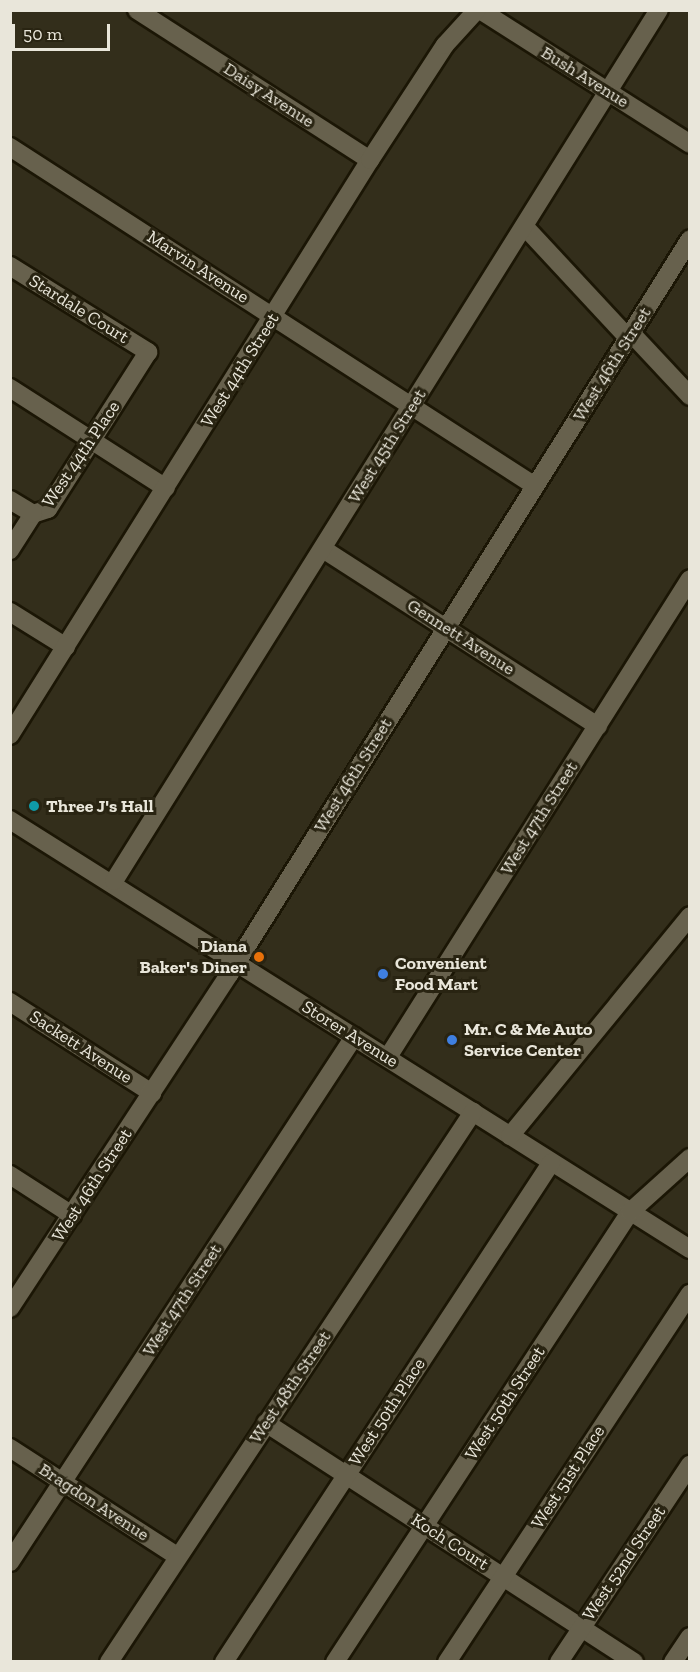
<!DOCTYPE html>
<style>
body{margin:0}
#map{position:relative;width:700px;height:1672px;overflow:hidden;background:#332e1b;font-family:"Zilla Slab",serif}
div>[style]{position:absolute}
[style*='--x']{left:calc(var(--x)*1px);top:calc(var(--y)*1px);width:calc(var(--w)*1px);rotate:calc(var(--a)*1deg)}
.roads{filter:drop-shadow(2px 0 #1b1605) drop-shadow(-2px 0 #1b1605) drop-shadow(0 2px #1b1605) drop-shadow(0 -2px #1b1605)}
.minor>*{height:18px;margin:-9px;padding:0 9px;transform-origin:9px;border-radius:9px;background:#67614d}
.dots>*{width:16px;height:16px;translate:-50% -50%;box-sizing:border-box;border:3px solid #292412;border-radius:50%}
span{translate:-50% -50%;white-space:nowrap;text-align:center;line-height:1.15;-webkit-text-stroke:6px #292412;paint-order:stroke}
.street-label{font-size:18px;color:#e9e6da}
.poi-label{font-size:18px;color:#e9e6da;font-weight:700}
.left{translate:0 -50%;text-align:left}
.right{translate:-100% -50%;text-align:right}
.frame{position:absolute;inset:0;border:12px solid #e9e6da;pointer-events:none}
.scale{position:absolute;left:12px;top:24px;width:98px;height:27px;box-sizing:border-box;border:3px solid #e9e6da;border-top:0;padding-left:8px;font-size:18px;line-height:21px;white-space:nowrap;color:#e9e6da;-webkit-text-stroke:4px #292412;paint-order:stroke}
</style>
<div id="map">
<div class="roads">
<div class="minor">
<div style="--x:137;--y:10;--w:277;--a:32.8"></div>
<div style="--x:480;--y:10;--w:249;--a:32.5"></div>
<div style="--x:10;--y:147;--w:625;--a:32.85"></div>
<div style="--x:525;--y:227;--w:153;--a:47.1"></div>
<div style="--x:10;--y:266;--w:163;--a:31.9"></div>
<div style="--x:148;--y:352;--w:186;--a:122.5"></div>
<div style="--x:48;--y:509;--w:16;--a:162"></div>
<div style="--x:33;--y:514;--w:43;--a:122.6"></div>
<div style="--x:632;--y:334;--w:85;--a:46.9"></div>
<div style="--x:10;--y:388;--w:185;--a:32.7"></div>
<div style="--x:10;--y:500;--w:27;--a:31"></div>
<div style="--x:323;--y:549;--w:327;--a:32.8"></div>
<div style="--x:10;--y:612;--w:66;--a:32"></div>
<div style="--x:10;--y:735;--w:678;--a:-57.95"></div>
<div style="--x:370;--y:160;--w:137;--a:-56.9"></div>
<div style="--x:445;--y:45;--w:47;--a:-47.6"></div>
<div style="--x:10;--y:820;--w:804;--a:32.25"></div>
<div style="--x:114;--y:881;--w:1027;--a:-57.97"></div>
<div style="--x:10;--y:1002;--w:169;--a:32.7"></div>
<div style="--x:388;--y:1057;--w:565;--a:-57.72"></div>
<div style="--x:510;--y:1136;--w:284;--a:-50.7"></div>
<div style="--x:10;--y:1175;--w:74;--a:32.8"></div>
<div style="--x:10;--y:1308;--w:401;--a:-56.7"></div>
<div style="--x:230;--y:973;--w:866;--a:-57.92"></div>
<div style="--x:266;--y:1423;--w:439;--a:33"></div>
<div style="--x:10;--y:1448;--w:199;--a:32.9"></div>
<div style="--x:10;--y:1562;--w:628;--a:-56.77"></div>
<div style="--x:109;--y:1662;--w:660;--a:-56.5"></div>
<div style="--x:224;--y:1662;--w:597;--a:-56.76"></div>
<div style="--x:335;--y:1662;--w:538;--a:-56.75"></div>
<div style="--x:630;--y:1212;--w:81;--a:-42"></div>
<div style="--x:447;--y:1662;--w:441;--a:-56.6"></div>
<div style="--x:559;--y:1662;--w:237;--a:-56.4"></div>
<div style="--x:673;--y:1662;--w:30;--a:-56"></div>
</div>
</div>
<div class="dots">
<div style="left:34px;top:806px;background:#0f9aa8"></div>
<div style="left:259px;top:957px;background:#e8710a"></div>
<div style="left:383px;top:974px;background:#3f7fe0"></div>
<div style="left:452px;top:1040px;background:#3f7fe0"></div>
</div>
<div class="street-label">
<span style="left:585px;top:77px;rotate:32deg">Bush Avenue</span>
<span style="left:269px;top:95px;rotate:33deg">Daisy Avenue</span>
<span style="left:198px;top:267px;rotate:33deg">Marvin Avenue</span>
<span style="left:79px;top:309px;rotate:32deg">Stardale Court</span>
<span style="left:612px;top:364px;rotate:-58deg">West 46th Street</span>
<span style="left:240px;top:370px;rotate:-58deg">West 44th Street</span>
<span style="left:387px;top:446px;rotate:-58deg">West 45th Street</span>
<span style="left:81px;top:454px;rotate:-56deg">West 44th Place</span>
<span style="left:461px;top:637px;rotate:33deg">Gennett Avenue</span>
<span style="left:353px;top:775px;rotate:-58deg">West 46th Street</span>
<span style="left:539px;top:818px;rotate:-58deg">West 47th Street</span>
<span style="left:350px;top:1034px;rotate:32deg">Storer Avenue</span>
<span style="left:81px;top:1047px;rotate:33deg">Sackett Avenue</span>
<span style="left:92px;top:1185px;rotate:-57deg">West 46th Street</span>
<span style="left:182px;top:1300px;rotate:-57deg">West 47th Street</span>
<span style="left:290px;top:1387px;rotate:-56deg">West 48th Street</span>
<span style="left:505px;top:1403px;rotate:-57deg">West 50th Street</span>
<span style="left:387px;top:1412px;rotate:-57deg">West 50th Place</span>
<span style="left:568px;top:1477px;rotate:-57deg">West 51st Place</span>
<span style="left:94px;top:1502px;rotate:33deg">Bragdon Avenue</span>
<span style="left:450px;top:1542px;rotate:33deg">Koch Court</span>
<span style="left:624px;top:1563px;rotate:-56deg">West 52nd Street</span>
</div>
<div class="poi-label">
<span class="left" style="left:46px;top:806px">Three J's Hall</span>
<span class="right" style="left:247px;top:957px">Diana<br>Baker's Diner</span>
<span class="left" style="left:395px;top:974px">Convenient<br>Food Mart</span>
<span class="left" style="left:464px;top:1040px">Mr. C &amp; Me Auto<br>Service Center</span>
</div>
<div class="frame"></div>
<div class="scale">50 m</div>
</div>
